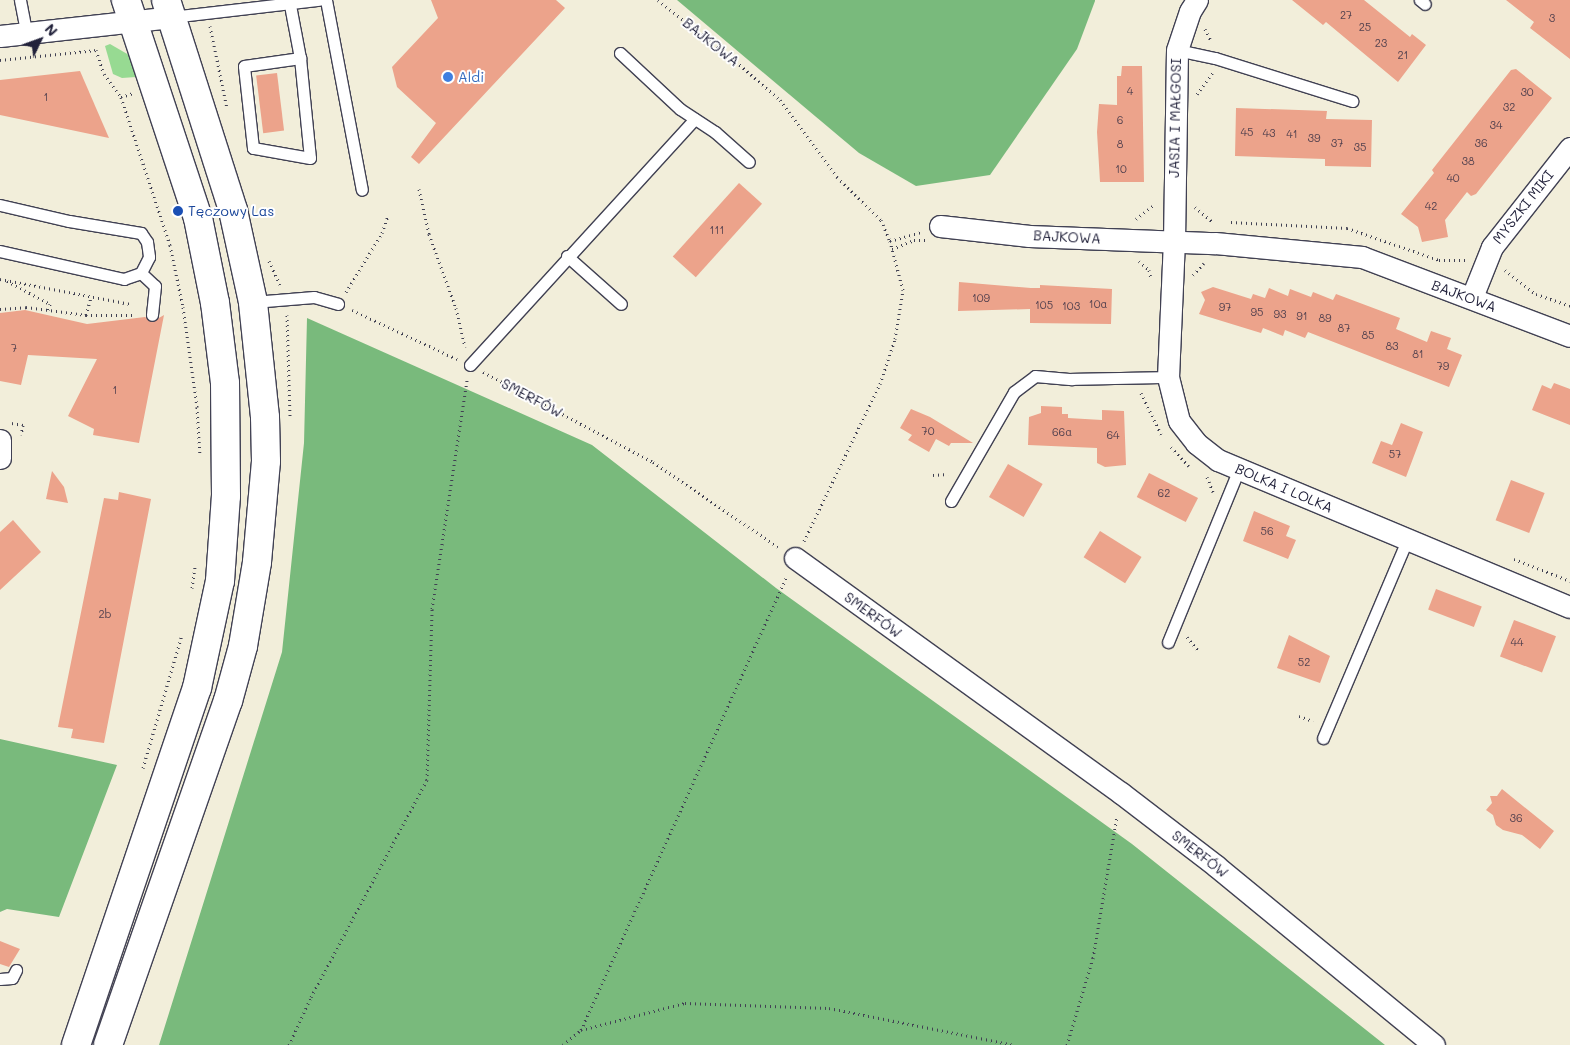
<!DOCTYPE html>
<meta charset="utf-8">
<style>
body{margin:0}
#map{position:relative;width:1570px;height:1045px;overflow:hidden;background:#f2eeda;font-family:Mali,sans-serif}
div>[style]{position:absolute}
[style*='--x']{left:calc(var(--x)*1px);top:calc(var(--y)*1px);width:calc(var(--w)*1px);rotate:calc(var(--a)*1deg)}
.green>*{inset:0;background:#97da92}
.forest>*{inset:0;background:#79ba7c}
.building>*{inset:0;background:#eca38b;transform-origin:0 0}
.path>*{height:3px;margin-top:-1.5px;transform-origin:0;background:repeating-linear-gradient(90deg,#414153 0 1px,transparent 0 5px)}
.roads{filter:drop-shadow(1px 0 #414153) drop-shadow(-1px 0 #414153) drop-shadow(0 1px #414153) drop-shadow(0 -1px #414153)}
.service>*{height:11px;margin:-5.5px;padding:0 5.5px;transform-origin:5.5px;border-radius:5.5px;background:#fff}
.minor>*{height:21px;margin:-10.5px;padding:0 10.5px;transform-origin:10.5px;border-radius:10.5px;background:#fff}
.secondary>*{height:28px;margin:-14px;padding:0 14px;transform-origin:14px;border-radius:14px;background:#fff}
.dots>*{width:14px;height:14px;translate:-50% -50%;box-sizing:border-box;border:2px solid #fff;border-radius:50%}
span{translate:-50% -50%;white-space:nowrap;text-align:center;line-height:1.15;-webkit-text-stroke:4px #fff;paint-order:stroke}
.number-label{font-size:11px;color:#54424f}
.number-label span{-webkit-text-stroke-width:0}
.street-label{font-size:14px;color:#22223b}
.shop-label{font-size:14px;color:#366cbe}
.left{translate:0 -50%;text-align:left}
.transit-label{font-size:14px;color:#164399}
.north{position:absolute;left:15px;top:15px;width:50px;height:50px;-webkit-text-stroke:4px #fff;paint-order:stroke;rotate:48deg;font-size:14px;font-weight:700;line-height:20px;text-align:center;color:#22223b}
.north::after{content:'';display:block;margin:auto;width:18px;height:22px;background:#22223b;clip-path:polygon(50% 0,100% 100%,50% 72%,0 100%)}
</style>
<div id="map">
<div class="green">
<div style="clip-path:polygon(110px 44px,129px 55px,136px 77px,122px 78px,113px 74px,105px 46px)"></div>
</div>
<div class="forest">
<div style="clip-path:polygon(677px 0,1095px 0,1095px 1px,1077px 49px,990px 175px,916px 186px,859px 153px)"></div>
<div style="clip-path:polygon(307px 318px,592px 445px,776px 588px,1132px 844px,1385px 1045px,159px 1045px,282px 652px,304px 443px)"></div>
<div style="clip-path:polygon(0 739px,117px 765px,59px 917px,7px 909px,0 912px)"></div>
</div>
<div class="building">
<div style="clip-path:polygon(431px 0,556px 0,565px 8px,419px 164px,411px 157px,436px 123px,397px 87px,392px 67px,438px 18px)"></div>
<div style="clip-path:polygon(1292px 0,1364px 0,1410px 37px,1412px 34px,1426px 45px,1398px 82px,1326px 22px,1323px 25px)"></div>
<div style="clip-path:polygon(1506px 0,1570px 0,1570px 59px,1530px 28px,1534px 22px)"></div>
<div style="clip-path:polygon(1122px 66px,1142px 66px,1144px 182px,1100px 182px,1097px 132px,1099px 104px,1117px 105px,1117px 76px,1121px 76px)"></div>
<div style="clip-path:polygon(1516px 69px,1552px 98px,1476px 194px,1471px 196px,1467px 192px,1445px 220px,1448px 237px,1422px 242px,1418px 227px,1401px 214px,1434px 173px,1432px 170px,1511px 70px)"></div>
<div style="clip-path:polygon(80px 71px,109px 138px,0 115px,0 80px)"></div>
<div style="left:277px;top:73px;width:58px;height:21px;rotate:83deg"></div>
<div style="clip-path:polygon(1236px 108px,1327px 111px,1326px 119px,1372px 120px,1371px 167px,1325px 166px,1325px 159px,1235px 156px)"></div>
<div style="left:739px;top:183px;width:31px;height:99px;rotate:42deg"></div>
<div style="clip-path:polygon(959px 282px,1031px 288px,1040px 288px,1040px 285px,1112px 289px,1111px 324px,1030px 323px,1030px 309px,958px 311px)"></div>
<div style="clip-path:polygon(1213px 287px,1251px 299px,1253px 294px,1265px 298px,1269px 288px,1288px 296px,1290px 289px,1311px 297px,1313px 292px,1333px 300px,1336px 294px,1400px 318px,1396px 329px,1427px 342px,1431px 331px,1451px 338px,1447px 349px,1462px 355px,1449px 387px,1308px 332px,1305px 338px,1285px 330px,1283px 336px,1263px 328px,1261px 333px,1199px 314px,1205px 300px,1201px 292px)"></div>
<div style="clip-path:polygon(25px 310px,87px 324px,145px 317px,152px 322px,164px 315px,139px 443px,93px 435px,94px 429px,68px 416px,97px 359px,28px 355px,21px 385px,0 381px,0 313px)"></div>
<div style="clip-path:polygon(1554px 383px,1570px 389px,1570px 425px,1532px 410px,1542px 385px,1551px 389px)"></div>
<div style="clip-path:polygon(1041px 406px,1062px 407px,1062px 414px,1068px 414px,1068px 418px,1102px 420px,1102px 410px,1124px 411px,1126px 465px,1105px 467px,1097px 463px,1097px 448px,1028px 445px,1029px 417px,1041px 413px)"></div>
<div style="clip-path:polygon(911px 409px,930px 417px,973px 443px,951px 443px,949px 446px,936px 439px,929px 452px,908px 440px,912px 435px,900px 428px)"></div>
<div style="clip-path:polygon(1401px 423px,1423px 432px,1406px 477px,1372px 463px,1381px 441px,1392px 445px)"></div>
<div style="left:1008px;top:464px;width:40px;height:38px;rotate:30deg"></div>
<div style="clip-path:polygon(52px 471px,64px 487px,68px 503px,46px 499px)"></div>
<div style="left:1149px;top:473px;width:55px;height:27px;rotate:27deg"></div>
<div style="left:1511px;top:480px;width:36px;height:43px;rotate:21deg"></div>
<div style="clip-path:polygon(119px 492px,151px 499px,104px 743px,71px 738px,73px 729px,58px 727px,104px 498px,118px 500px)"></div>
<div style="clip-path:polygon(1254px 511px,1290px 526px,1286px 536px,1296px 540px,1288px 559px,1243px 541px)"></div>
<div style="clip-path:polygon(13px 520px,41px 552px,0 590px,0 532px)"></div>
<div style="left:1100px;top:531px;width:49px;height:31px;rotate:32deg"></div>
<div style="left:1436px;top:589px;width:49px;height:22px;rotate:21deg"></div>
<div style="left:1514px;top:620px;width:45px;height:39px;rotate:21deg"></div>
<div style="clip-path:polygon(1289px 635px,1330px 656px,1320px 683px,1277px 668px)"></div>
<div style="clip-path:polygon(1502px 789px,1554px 831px,1540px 849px,1522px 835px,1503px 830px,1496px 825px,1493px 815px,1486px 810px,1492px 803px,1490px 796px,1497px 796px)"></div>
<div style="clip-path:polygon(0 941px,20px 949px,9px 967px,0 964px)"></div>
</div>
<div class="path">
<div style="--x:658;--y:0;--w:94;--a:38.1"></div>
<div style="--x:732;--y:58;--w:64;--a:41.2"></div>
<div style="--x:780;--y:100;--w:96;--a:53.5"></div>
<div style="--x:837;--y:177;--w:62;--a:44.3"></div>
<div style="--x:881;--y:220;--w:23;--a:67"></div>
<div style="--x:890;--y:241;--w:33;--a:-16"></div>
<div style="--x:210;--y:26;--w:84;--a:78.3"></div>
<div style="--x:1205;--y:29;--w:13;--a:63"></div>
<div style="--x:0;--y:60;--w:97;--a:-5.9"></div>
<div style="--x:96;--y:50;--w:25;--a:72"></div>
<div style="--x:104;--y:74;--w:29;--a:54"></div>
<div style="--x:121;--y:97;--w:156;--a:71.7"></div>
<div style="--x:170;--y:245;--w:63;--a:78.2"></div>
<div style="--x:183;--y:307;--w:101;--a:82"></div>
<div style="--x:197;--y:407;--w:49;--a:86.5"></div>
<div style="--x:1197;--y:94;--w:27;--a:-54"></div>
<div style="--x:121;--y:97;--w:13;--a:-18"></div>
<div style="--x:419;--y:189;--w:46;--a:77.5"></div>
<div style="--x:429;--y:234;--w:79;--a:70"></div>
<div style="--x:456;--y:308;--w:40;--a:77"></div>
<div style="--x:1195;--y:207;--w:23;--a:40"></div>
<div style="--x:1136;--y:219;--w:23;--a:-38"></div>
<div style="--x:1231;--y:222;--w:116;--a:3"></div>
<div style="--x:1347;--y:228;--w:97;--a:19.2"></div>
<div style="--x:1439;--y:260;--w:27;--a:0"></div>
<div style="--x:892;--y:249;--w:24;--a:-22"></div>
<div style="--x:914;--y:240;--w:11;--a:0"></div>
<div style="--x:269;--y:261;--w:26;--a:65"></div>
<div style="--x:1139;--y:261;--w:13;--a:42"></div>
<div style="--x:1149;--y:270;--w:8;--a:76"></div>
<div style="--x:1505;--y:270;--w:39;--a:38"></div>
<div style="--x:1536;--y:294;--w:36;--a:19"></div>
<div style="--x:1193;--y:275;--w:16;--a:-47"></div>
<div style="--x:0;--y:279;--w:133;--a:10.8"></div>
<div style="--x:7;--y:281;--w:49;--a:28.1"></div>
<div style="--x:50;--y:304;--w:6;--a:108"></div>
<div style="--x:346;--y:292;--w:69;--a:-58.6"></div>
<div style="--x:382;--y:233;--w:18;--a:-71"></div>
<div style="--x:0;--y:309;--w:26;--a:-4"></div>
<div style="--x:26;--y:307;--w:61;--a:7.6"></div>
<div style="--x:86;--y:315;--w:48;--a:0"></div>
<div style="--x:352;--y:310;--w:116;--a:25"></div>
<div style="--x:86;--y:315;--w:18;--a:-74"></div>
<div style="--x:287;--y:315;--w:104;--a:88.3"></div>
<div style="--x:483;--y:372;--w:192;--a:27.9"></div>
<div style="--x:653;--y:462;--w:151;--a:34.2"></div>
<div style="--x:1141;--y:393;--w:46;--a:64"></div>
<div style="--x:12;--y:423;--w:11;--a:10"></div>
<div style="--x:23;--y:425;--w:10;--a:101"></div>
<div style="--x:1171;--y:447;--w:26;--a:47"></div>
<div style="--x:933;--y:475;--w:15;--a:-4"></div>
<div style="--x:1207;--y:477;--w:16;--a:68"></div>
<div style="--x:804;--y:541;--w:174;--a:-64.2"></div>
<div style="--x:880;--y:384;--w:47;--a:-71.6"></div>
<div style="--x:895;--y:339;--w:50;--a:-80.7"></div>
<div style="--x:903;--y:290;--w:51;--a:-104.9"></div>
<div style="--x:1514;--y:559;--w:60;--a:21.4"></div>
<div style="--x:192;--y:588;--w:21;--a:-82"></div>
<div style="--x:1187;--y:637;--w:17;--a:50"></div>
<div style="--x:1299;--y:716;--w:15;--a:20"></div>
<div style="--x:143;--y:768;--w:139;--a:-73.7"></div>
<div style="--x:581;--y:1030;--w:499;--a:-65.6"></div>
<div style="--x:289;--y:1045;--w:53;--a:-65.4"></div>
<div style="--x:311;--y:997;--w:246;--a:-61.9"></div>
<div style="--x:427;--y:780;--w:171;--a:-88.3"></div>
<div style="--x:432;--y:609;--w:232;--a:-81.3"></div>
<div style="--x:563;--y:1045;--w:23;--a:-40"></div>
<div style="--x:581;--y:1030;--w:107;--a:-14.6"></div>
<div style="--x:685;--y:1003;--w:144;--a:2"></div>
<div style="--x:829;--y:1008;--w:189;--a:11.3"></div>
<div style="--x:1067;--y:1045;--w:91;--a:-73.4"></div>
<div style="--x:1093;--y:958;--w:144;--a:-80.4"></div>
</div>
<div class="roads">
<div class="service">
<div style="--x:20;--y:0;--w:33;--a:79"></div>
<div style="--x:326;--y:0;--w:193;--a:79.3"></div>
<div style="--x:1420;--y:0;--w:6;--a:39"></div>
<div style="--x:290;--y:5;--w:54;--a:79.3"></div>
<div style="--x:300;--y:58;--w:100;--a:84.3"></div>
<div style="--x:310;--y:158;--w:58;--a:-170"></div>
<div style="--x:253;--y:148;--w:82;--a:-96.3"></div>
<div style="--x:244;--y:66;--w:57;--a:-8.1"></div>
<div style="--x:171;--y:17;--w:149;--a:-6.6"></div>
<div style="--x:1177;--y:50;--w:39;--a:12"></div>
<div style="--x:1215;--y:58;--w:144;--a:17.4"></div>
<div style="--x:620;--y:53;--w:82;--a:43"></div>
<div style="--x:680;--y:109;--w:42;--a:33.3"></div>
<div style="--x:715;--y:132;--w:45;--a:41.4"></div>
<div style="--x:0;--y:205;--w:71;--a:13.1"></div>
<div style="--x:69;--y:221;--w:73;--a:9.5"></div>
<div style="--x:141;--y:233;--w:11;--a:56"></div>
<div style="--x:147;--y:242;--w:15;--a:82"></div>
<div style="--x:149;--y:257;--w:18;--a:117"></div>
<div style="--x:141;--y:273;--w:18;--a:161"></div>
<div style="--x:124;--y:279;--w:127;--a:-167.3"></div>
<div style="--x:567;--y:256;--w:72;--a:41.6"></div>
<div style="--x:141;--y:273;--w:19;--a:43"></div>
<div style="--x:155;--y:286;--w:29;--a:96"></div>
<div style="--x:253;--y:302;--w:61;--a:-4.7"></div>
<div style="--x:314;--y:297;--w:25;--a:16"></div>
<div style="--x:470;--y:365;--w:333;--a:-47.6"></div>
<div style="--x:951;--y:501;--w:126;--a:-60"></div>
<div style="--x:1014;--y:392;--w:26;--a:-37"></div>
<div style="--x:1035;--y:376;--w:37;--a:5"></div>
<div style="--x:1072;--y:379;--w:96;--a:-1.2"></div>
<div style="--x:1168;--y:642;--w:187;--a:-67.7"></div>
<div style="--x:1323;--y:738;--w:215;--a:-67"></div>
<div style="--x:0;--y:979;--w:12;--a:-5"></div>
<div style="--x:12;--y:978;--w:9;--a:-63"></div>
</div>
<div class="minor">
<div style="--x:1197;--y:0;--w:13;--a:122"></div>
<div style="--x:1190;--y:11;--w:41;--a:108.4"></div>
<div style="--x:1177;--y:50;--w:190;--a:90.9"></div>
<div style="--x:1174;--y:240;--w:137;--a:92.5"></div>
<div style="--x:1168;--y:377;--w:45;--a:76"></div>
<div style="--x:1179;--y:421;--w:28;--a:52"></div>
<div style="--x:1196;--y:443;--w:28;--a:38"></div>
<div style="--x:1218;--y:460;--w:381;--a:22.7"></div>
<div style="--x:0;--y:36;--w:172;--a:-6.3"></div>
<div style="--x:940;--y:226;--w:90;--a:6.4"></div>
<div style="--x:1029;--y:236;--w:186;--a:2.2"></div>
<div style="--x:1215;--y:243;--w:148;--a:5.4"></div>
<div style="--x:1362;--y:257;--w:222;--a:20.8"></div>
<div style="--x:1472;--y:297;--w:54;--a:-68.2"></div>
<div style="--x:1492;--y:247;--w:126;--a:-51.8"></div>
<div style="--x:0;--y:440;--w:18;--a:90"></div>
<div style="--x:795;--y:558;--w:402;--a:35.8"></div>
<div style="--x:1121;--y:793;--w:120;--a:37.5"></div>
<div style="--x:1216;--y:866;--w:282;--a:39.4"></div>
</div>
<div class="secondary">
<div style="--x:76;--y:1045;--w:377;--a:-71.3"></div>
<div style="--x:197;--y:688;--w:109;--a:-77.9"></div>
<div style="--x:220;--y:581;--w:85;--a:-86"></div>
<div style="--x:226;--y:496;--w:113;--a:-90.5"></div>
<div style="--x:225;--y:383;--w:81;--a:-97.1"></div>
<div style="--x:215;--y:303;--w:87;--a:-101.3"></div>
<div style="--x:198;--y:218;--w:230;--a:-108.3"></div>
<div style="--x:108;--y:1045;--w:364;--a:-70.8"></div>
<div style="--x:228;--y:701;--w:57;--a:-74.7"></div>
<div style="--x:243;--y:646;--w:85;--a:-80.5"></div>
<div style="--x:257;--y:562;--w:101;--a:-84.9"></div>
<div style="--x:266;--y:461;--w:44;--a:-91.3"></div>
<div style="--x:265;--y:417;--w:116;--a:-96"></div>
<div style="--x:253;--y:302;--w:94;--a:-102.3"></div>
<div style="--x:233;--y:210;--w:220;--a:-107.7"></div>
</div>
</div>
<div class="dots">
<div style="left:448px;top:77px;background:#3f7fe0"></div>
<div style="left:178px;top:211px;background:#1a4fb4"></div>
</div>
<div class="number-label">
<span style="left:1346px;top:15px">27</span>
<span style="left:1552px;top:18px">3</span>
<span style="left:1365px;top:27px">25</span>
<span style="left:1381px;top:43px">23</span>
<span style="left:1403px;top:55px">21</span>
<span style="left:1130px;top:91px">4</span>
<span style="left:1527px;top:92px">30</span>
<span style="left:46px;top:97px">1</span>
<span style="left:1509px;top:107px">32</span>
<span style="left:1120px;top:120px">6</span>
<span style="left:1496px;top:125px">34</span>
<span style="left:1247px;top:132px">45</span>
<span style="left:1269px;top:133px">43</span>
<span style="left:1292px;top:134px">41</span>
<span style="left:1314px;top:138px">39</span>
<span style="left:1337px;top:143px">37</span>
<span style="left:1481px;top:143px">36</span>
<span style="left:1120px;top:144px">8</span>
<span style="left:1360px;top:147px">35</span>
<span style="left:1468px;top:161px">38</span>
<span style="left:1121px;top:169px">10</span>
<span style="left:1453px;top:178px">40</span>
<span style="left:1431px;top:206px">42</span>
<span style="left:717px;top:230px">111</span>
<span style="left:981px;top:298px">109</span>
<span style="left:1098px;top:304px">10a</span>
<span style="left:1044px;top:305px">105</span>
<span style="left:1071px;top:306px">103</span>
<span style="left:1225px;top:307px">97</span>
<span style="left:1257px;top:312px">95</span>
<span style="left:1280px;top:314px">93</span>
<span style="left:1302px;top:316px">91</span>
<span style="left:1325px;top:318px">89</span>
<span style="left:1344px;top:328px">87</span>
<span style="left:1368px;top:335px">85</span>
<span style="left:1392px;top:346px">83</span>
<span style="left:14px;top:348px">7</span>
<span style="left:1418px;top:354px">81</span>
<span style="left:1443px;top:366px">79</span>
<span style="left:115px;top:390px">1</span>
<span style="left:928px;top:431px">70</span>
<span style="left:1062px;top:432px">66a</span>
<span style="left:1113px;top:435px">64</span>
<span style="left:1395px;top:454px">57</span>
<span style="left:1164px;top:493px">62</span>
<span style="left:1267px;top:531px">56</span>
<span style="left:105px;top:614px">2b</span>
<span style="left:1517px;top:642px">44</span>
<span style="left:1304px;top:662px">52</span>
<span style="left:1516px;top:818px">36</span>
</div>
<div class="street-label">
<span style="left:711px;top:42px;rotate:39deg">BAJKOWA</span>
<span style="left:1175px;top:118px;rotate:-89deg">JASIA I MAŁGOSI</span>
<span style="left:1523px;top:207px;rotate:-52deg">MYSZKI MIKI</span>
<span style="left:1067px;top:237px;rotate:3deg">BAJKOWA</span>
<span style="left:1464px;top:296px;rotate:20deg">BAJKOWA</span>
<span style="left:532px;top:398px;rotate:28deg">SMERFÓW</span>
<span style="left:1284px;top:488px;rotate:23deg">BOLKA I LOLKA</span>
<span style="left:873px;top:615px;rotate:36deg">SMERFÓW</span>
<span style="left:1200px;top:854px;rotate:38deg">SMERFÓW</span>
</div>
<div class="shop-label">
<span class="left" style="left:458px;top:77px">Aldi</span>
</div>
<div class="transit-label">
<span class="left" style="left:188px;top:211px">Tęczowy Las</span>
</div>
<div class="north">N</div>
</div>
